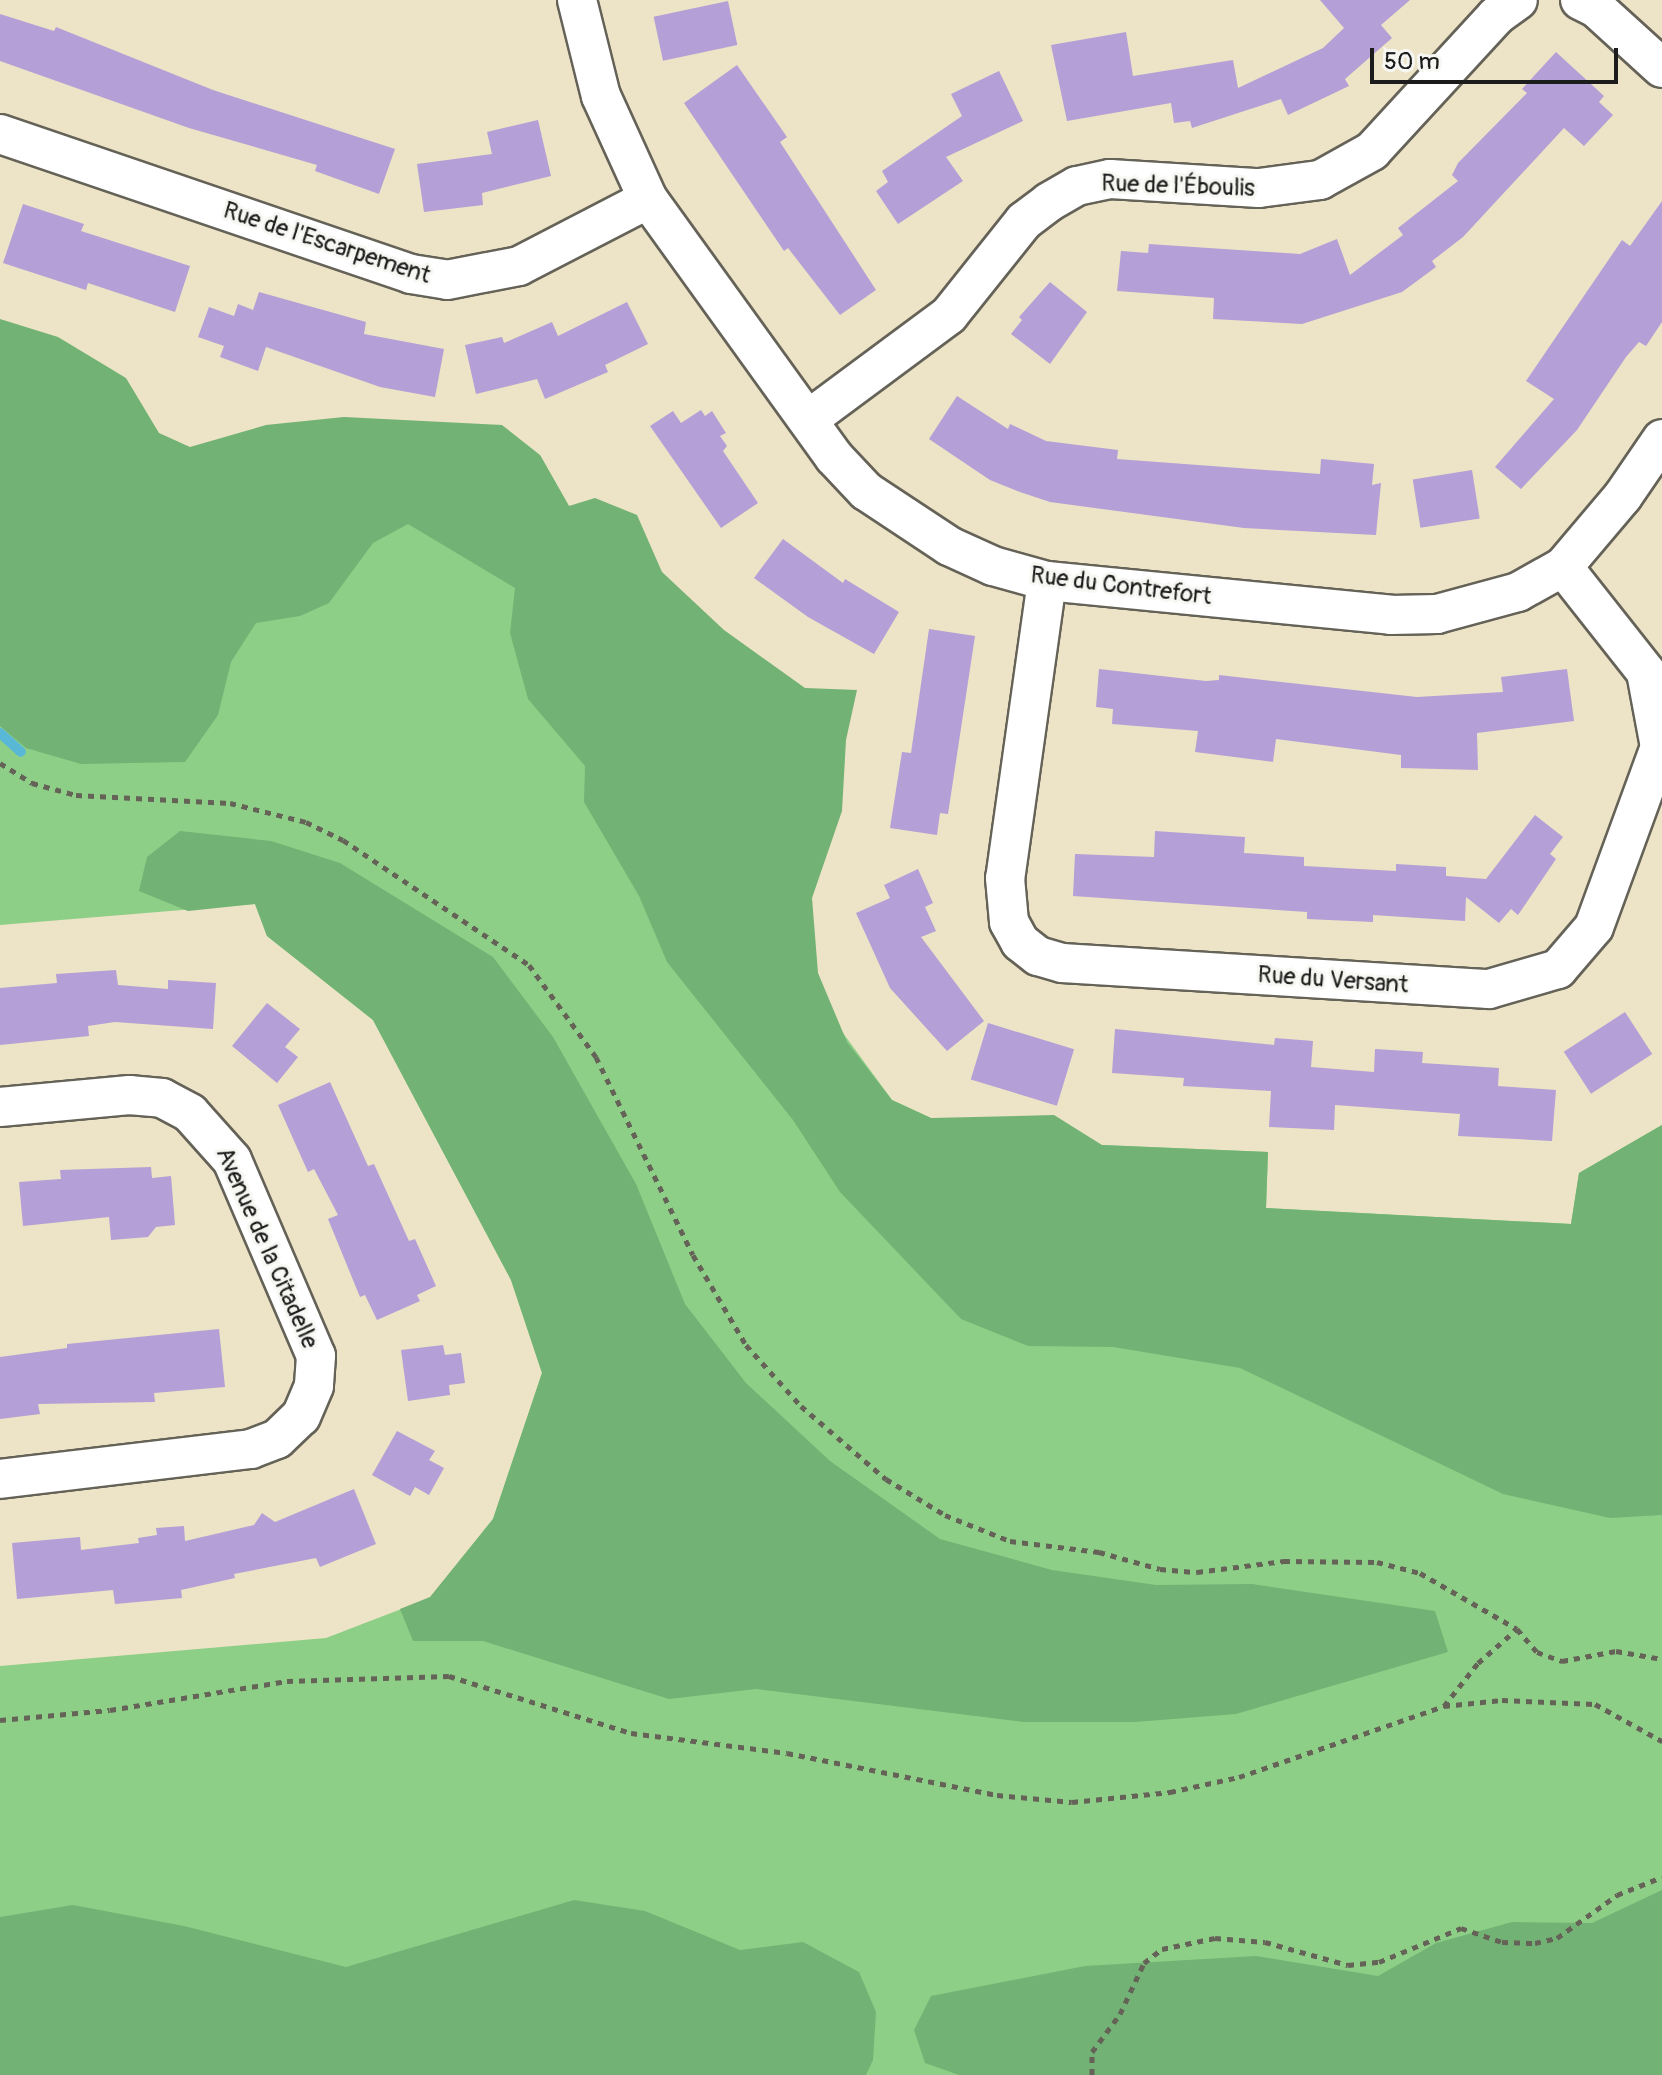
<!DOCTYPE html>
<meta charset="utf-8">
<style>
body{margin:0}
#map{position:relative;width:1662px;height:2075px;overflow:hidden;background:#ede3c6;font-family:Pangolin,sans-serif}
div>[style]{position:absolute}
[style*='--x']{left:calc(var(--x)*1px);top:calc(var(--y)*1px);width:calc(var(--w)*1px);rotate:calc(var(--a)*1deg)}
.green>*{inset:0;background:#8ecf87}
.forest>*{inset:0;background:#72b274}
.stream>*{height:10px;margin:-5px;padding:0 5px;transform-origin:5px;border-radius:5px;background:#58b8d6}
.building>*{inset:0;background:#b49fd6;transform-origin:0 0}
.path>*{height:5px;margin-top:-2.5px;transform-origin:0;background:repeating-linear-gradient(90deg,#656258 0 6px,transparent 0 12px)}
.roads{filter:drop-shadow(2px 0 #656258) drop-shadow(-2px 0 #656258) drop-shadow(0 2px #656258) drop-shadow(0 -2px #656258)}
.minor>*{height:38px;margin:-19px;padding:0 19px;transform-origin:19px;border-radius:19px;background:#fff}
span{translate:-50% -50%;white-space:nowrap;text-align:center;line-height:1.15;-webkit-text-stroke:6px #f6f6f2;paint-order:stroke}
.street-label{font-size:24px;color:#1c1c1c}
.scale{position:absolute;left:1370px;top:48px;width:248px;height:36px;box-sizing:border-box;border:4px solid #1c1c1c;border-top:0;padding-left:10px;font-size:24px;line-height:28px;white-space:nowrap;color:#1c1c1c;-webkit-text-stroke:6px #f6f6f2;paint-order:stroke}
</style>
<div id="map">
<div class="green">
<div style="clip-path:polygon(0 338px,188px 465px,540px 455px,799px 911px,824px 1007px,892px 1100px,931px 1118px,1102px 1145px,1268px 1152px,1266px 1208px,1571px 1224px,1579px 1173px,1662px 1125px,1662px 2075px,0 2075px,0 1666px,326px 1638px,430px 1598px,493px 1519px,542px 1373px,511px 1280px,373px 1020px,267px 936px,255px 904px,0 925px)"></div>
</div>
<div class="forest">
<div style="clip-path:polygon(0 319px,58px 337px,126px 378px,159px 433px,190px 447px,266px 425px,344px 417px,502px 425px,540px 455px,569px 506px,595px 498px,637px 515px,662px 572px,724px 630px,805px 688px,857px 690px,846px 740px,842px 811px,812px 898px,818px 973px,847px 1042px,892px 1100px,931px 1118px,1054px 1115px,1102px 1145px,1268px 1152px,1266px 1208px,1571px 1224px,1579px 1173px,1662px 1125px,1662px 1515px,1610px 1518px,1503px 1494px,1240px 1368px,1113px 1347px,1028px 1346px,961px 1319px,840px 1192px,793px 1120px,667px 962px,639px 896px,584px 802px,585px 766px,528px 699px,510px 633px,515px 588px,408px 524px,373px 543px,329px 603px,300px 616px,256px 623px,231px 662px,218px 715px,185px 762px,81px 764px,26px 748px,0 726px)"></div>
<div style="clip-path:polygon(180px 831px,271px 841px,340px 863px,493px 957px,553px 1037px,636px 1184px,685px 1304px,746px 1383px,830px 1461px,940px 1539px,1052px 1570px,1156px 1585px,1252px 1584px,1435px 1611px,1448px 1652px,1236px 1714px,1135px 1722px,1024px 1722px,756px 1689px,669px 1699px,483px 1641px,413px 1641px,400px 1609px,430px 1597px,493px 1519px,542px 1373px,511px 1280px,373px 1020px,267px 936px,255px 904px,188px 911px,139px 891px,147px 857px)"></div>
<div style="clip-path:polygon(1662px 1890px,1662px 2075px,959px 2075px,925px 2063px,914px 2030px,931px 1996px,1085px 1966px,1256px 1956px,1378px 1976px,1436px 1943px,1512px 1922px,1592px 1923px)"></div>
<div style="clip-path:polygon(574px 1900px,645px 1911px,740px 1950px,803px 1942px,859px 1972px,876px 2012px,873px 2060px,866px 2075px,0 2075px,0 1917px,73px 1905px,184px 1926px,346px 1967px)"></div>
</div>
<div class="stream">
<div style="--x:0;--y:733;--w:28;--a:42"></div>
</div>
<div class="building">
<div style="clip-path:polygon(1320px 0,1410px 0,1381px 25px,1392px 38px,1345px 79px,1349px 86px,1288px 115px,1281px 99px,1192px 128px,1190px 121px,1174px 123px,1171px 103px,1067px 121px,1051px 45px,1126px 32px,1133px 76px,1233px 60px,1238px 88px,1323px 48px,1344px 28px)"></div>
<div style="left:728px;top:1px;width:45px;height:76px;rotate:78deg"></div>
<div style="clip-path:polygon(0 14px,54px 31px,56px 27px,213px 90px,395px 149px,379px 194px,315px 171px,317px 165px,189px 128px,0 61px)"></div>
<div style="clip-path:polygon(1556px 52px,1604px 96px,1599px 102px,1613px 115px,1584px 146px,1564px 128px,1463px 237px,1432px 261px,1436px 267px,1402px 292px,1302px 324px,1213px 319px,1214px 298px,1117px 291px,1121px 251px,1148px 253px,1149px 244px,1300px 254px,1337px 239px,1350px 275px,1403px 235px,1398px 228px,1458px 181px,1452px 175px,1458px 163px,1527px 93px,1522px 89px)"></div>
<div style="clip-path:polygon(737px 65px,787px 137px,780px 142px,876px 290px,840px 315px,788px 248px,784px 251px,684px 103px)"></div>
<div style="clip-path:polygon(999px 71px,1023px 121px,946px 157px,963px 181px,898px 224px,876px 191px,888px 182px,882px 171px,962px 116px,951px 94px)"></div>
<div style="clip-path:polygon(538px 120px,551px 176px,482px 193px,483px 205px,424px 212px,417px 164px,492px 154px,487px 132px)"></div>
<div style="clip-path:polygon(1662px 201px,1662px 322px,1646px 346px,1639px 342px,1626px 357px,1577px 430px,1521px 489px,1495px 467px,1554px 399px,1526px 381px,1622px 240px,1630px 246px)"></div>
<div style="clip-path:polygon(23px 204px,84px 224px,81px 231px,190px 266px,175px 312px,88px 283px,86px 290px,3px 263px)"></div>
<div style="clip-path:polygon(1050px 282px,1087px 312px,1050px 364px,1011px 334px,1022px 320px,1019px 317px)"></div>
<div style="clip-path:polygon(259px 292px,366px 322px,364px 334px,444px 349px,435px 397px,380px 387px,266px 347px,258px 371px,220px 357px,224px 346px,198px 337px,209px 307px,234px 316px,238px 304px,253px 310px)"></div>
<div style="clip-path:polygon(627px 302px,648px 344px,605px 365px,608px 372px,545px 399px,537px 379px,476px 394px,465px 345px,502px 337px,504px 343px,552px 322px,558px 336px)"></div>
<div style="clip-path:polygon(957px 396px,1008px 429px,1010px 424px,1046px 441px,1118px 450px,1117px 459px,1320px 474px,1321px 459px,1374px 464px,1372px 485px,1381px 483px,1376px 535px,1244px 528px,1050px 502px,1020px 492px,990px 480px,929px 439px)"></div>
<div style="clip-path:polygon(701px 410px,705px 416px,712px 411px,726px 433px,720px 436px,727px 446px,723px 451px,758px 503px,721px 528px,650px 426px,673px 411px,681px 423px)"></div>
<div style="left:1472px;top:470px;width:49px;height:60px;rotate:81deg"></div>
<div style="clip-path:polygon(783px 539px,843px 583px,845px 579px,899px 612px,874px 654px,808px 617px,754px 578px)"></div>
<div style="clip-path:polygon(929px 629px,975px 636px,948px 814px,940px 813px,937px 835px,890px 828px,902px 752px,911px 753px)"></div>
<div style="clip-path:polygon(1099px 669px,1206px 681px,1219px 680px,1219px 675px,1417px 697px,1503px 692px,1501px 677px,1567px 669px,1574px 721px,1477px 733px,1478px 770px,1401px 768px,1401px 755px,1276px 739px,1273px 762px,1195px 752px,1198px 731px,1112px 724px,1113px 709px,1096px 707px)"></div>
<div style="clip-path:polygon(1535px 815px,1563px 837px,1550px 854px,1556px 859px,1518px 915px,1511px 909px,1499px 923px,1466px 897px,1465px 921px,1373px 915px,1373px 922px,1307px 919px,1307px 912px,1073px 896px,1075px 854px,1154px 857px,1155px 831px,1245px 837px,1244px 853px,1304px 857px,1304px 866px,1396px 871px,1396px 864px,1446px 867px,1446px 876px,1486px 879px)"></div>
<div style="clip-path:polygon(918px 869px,933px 903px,925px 907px,936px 931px,921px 937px,984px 1021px,947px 1051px,890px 988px,856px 913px,890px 898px,884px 885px)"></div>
<div style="clip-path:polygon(116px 970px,118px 985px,168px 989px,168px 980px,216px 983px,213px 1029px,115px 1022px,88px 1026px,89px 1036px,0 1045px,0 988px,57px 983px,56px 974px)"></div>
<div style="clip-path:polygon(267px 1003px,300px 1029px,285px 1047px,298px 1057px,277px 1083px,232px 1046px)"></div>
<div style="left:1625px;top:1012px;width:50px;height:73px;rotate:57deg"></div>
<div style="left:988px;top:1023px;width:90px;height:59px;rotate:17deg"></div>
<div style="clip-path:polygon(1115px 1029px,1274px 1045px,1275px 1038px,1313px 1041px,1311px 1067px,1374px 1072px,1375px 1049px,1423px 1052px,1422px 1063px,1499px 1068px,1498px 1086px,1556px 1090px,1552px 1141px,1458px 1136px,1460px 1114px,1335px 1105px,1334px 1130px,1269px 1127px,1271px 1091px,1183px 1086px,1184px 1078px,1112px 1073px)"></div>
<div style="clip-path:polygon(330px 1082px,368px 1166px,374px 1164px,409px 1241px,415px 1239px,436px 1286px,417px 1295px,420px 1301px,377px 1320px,365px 1295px,360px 1297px,328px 1219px,338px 1215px,314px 1169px,308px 1172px,278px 1105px)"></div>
<div style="clip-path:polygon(151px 1167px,152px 1178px,171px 1176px,175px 1225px,156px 1227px,148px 1237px,111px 1240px,109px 1217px,23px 1226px,19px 1182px,61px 1179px,60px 1170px)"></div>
<div style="clip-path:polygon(219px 1329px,225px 1387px,154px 1393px,155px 1402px,38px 1404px,40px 1414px,0 1419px,0 1357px,67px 1348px,67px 1344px)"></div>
<div style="clip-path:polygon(443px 1345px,445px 1355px,461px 1353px,465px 1383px,449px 1385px,450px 1395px,408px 1401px,401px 1350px)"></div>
<div style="clip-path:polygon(397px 1431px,435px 1451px,429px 1460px,444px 1468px,429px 1495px,415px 1487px,410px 1496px,372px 1475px)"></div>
<div style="clip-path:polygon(354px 1489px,376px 1544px,320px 1567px,316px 1558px,234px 1574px,235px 1578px,181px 1590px,182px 1598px,115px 1604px,113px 1590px,17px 1599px,12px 1543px,80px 1537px,81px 1550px,139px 1543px,138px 1538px,157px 1535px,156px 1528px,184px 1526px,185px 1541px,254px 1525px,262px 1513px,275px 1522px)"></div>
</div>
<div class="path">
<div style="--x:0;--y:763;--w:38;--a:32"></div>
<div style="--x:32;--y:783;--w:46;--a:15.3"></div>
<div style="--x:76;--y:795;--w:154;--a:3"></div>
<div style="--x:230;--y:803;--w:78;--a:14"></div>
<div style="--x:306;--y:822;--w:41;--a:25.9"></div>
<div style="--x:343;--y:840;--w:224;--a:33.9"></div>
<div style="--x:529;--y:965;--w:114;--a:53.9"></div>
<div style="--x:596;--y:1057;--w:220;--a:63.9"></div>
<div style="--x:693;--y:1255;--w:104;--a:59.5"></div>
<div style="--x:746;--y:1345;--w:82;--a:48"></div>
<div style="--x:801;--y:1406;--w:112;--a:40.7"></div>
<div style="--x:886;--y:1479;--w:69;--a:31.4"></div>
<div style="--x:945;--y:1515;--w:70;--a:21.8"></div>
<div style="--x:1010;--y:1541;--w:90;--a:7"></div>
<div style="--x:1099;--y:1552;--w:63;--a:15.6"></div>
<div style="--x:1160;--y:1569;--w:37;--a:5"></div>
<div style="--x:1197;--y:1572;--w:88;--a:-7.2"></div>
<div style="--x:1284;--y:1561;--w:93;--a:0.6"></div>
<div style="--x:1377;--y:1562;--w:44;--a:14.3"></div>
<div style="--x:1420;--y:1573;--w:112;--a:30"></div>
<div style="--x:1517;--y:1629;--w:30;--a:49"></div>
<div style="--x:1537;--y:1652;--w:27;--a:20"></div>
<div style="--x:1562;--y:1661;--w:55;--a:-10.5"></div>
<div style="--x:1616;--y:1651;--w:47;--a:9.9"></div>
<div style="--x:1444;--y:1706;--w:58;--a:-5.9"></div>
<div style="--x:1502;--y:1700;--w:93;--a:2.5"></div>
<div style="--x:1595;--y:1704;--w:77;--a:28.9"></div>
<div style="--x:0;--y:1720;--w:110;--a:-5.2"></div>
<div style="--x:110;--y:1710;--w:179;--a:-9.3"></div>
<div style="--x:287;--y:1681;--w:162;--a:-1.8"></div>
<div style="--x:449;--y:1676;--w:191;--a:17.4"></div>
<div style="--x:631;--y:1733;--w:157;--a:7.3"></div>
<div style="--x:787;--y:1753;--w:214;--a:11.3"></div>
<div style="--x:997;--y:1795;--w:75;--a:5.3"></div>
<div style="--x:1072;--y:1802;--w:99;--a:-5.8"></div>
<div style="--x:1170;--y:1792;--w:71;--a:-12.3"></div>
<div style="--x:1239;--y:1777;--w:217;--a:-19.1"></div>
<div style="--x:1444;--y:1706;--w:55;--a:-51.7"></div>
<div style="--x:1478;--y:1663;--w:52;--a:-41.1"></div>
<div style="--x:1092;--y:2075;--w:23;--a:-90"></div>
<div style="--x:1092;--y:2052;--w:47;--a:-53.6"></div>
<div style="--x:1120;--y:2014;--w:56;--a:-64.8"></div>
<div style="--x:1144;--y:1963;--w:23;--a:-38"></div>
<div style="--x:1162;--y:1949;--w:54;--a:-11.7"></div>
<div style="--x:1215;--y:1938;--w:50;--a:4.6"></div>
<div style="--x:1265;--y:1942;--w:86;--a:15.5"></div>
<div style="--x:1348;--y:1965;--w:31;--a:-6"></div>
<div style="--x:1379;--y:1962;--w:89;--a:-22.5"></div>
<div style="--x:1461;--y:1928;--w:43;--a:18.9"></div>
<div style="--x:1502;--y:1942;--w:33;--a:2"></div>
<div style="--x:1535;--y:1943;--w:23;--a:-13"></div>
<div style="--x:1557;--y:1938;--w:74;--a:-35.6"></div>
<div style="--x:1617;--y:1895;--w:48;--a:-21.8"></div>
</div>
<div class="roads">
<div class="minor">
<div style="--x:577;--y:0;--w:99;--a:76"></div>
<div style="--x:601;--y:96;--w:113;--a:65.5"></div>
<div style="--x:648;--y:199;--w:318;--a:54.2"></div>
<div style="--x:834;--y:457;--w:47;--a:46.7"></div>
<div style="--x:866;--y:491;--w:100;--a:33.5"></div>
<div style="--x:949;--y:546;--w:48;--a:24.4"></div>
<div style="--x:993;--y:566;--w:56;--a:15.5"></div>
<div style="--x:1047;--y:581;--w:346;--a:5.6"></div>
<div style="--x:1391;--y:615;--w:46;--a:-1.2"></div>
<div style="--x:1437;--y:614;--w:84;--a:-15.2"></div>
<div style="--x:1518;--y:592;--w:51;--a:-29.1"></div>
<div style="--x:1563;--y:567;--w:93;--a:-49.8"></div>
<div style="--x:1623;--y:496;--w:69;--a:-55.6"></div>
<div style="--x:1580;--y:0;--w:18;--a:27"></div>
<div style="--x:1596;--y:8;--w:89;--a:42.3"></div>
<div style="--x:0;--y:134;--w:434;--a:18.8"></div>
<div style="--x:411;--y:274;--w:36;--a:9"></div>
<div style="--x:447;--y:280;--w:73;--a:-11"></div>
<div style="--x:519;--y:266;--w:145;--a:-27.4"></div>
<div style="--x:809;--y:419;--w:174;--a:-36.6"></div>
<div style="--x:949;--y:315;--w:120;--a:-51.4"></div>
<div style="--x:1024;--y:221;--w:31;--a:-37"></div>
<div style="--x:1049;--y:202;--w:32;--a:-30"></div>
<div style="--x:1077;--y:186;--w:34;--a:-12"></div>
<div style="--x:1110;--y:179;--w:149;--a:3.5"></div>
<div style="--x:1259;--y:188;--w:62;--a:-7.5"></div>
<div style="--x:1320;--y:180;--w:60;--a:-29.1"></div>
<div style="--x:1372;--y:151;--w:183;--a:-47.4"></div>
<div style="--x:1496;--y:16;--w:27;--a:-36"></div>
<div style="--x:1047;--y:581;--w:300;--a:98"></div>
<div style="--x:1005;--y:878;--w:44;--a:84.8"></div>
<div style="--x:1009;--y:922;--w:23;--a:61"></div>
<div style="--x:1020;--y:942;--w:23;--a:38"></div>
<div style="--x:1038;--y:956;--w:25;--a:16"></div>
<div style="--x:1062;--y:963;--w:428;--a:3.5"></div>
<div style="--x:1489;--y:989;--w:72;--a:-16.2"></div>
<div style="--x:1558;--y:969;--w:55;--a:-49.4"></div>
<div style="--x:1594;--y:927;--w:192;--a:-69.9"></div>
<div style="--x:1660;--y:747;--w:76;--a:-100.6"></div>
<div style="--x:1646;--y:672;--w:134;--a:-128.3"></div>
<div style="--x:0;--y:1107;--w:130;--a:-5.3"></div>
<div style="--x:129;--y:1095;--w:33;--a:5"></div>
<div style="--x:162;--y:1098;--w:32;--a:28"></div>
<div style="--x:190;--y:1113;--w:63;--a:48.2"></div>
<div style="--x:232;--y:1160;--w:213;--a:66.8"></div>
<div style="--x:316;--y:1356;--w:30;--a:94"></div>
<div style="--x:314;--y:1386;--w:33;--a:113"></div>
<div style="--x:301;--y:1416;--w:33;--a:136"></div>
<div style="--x:277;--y:1439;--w:28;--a:159"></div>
<div style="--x:251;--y:1449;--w:253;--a:173.2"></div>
</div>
</div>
<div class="street-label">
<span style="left:1178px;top:186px;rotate:2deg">Rue de l'Éboulis</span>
<span style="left:327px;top:243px;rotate:18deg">Rue de l'Escarpement</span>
<span style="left:1121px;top:586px;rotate:7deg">Rue du Contrefort</span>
<span style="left:1333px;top:980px;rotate:4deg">Rue du Versant</span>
<span style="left:267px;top:1248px;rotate:66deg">Avenue de la Citadelle</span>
</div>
<div class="scale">50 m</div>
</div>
